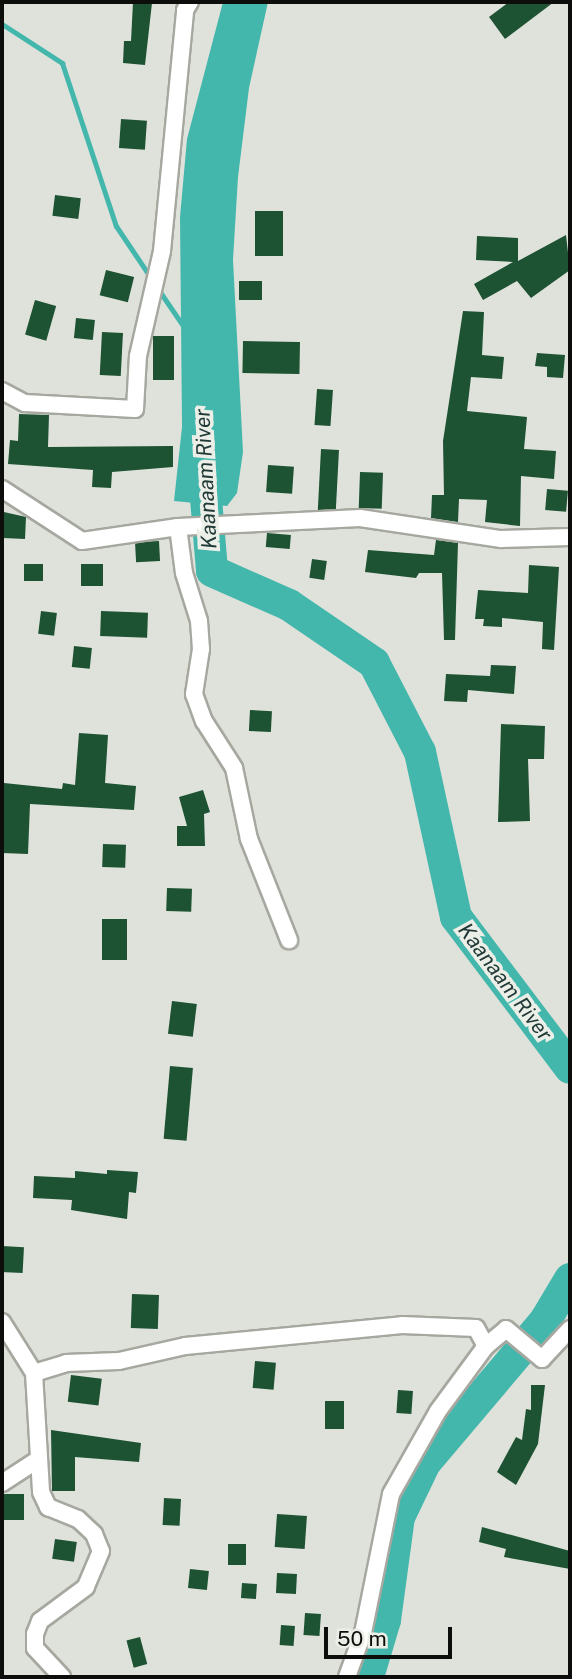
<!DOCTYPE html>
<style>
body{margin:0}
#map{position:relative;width:572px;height:1679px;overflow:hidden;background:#dfe2da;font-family:"Public Sans",sans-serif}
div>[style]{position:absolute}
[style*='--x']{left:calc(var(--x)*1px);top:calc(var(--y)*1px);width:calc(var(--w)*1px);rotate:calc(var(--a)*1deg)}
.water>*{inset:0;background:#44b7ad}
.stream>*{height:5px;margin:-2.5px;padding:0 2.5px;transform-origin:2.5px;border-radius:2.5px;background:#44b7ad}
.river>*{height:32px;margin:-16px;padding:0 16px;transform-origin:16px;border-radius:16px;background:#44b7ad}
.building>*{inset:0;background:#1d5233;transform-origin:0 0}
.roads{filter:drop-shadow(2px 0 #a6a8a0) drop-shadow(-2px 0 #a6a8a0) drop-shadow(0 2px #a6a8a0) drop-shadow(0 -2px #a6a8a0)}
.minor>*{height:16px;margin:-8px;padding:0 8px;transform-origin:8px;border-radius:8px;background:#fff}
span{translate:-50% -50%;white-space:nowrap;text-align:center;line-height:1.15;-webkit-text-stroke:7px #ecefe7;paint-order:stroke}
.water-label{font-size:21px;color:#213a38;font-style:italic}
.frame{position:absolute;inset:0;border:4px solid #0d0d0b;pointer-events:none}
.scale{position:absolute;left:324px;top:1627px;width:128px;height:32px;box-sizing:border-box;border:4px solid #0d0d0b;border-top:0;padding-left:9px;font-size:21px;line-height:24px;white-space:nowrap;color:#0d0d0b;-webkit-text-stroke:5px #ecefe7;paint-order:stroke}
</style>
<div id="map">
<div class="water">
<div style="clip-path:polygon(223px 2px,268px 2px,249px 88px,238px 177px,233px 260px,243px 452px,237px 493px,227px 506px,174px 501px,182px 427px,180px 217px,187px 139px)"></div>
</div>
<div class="stream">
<div style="--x:2;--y:24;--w:72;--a:33"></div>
<div style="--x:62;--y:63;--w:172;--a:71.7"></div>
<div style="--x:116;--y:226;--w:63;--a:56.1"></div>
<div style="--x:158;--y:289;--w:50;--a:55.7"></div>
</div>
<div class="river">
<div style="--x:203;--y:463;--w:108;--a:85.2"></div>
<div style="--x:212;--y:571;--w:84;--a:23.8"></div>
<div style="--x:289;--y:605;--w:103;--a:34.3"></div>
<div style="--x:374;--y:663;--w:100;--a:62.7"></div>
<div style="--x:420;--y:752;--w:169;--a:77.7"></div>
<div style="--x:456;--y:917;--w:189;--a:52.9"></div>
<div style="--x:368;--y:1677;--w:59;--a:-73.4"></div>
<div style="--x:385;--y:1620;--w:104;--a:-82.3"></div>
<div style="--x:399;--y:1517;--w:60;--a:-64.3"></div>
<div style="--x:425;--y:1463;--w:186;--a:-49.8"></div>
<div style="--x:545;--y:1321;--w:49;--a:-59.2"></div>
</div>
<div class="building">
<div style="clip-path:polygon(133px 2px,152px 3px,145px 65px,123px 63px,124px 41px,131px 41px)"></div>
<div style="clip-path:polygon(509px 2px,554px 2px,505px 39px,489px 17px)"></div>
<div style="left:121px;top:119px;width:26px;height:29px;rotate:4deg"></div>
<div style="left:55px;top:195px;width:26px;height:21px;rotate:7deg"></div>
<div style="left:255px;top:211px;width:28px;height:45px"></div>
<div style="clip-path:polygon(566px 235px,570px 270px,531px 298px,517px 281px,483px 300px,474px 284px,513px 262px,476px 260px,477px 236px,518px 238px,518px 261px)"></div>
<div style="left:106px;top:270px;width:29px;height:26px;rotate:14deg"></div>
<div style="left:239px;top:281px;width:23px;height:19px"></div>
<div style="left:35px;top:300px;width:22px;height:36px;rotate:16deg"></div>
<div style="clip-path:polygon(463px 311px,484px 312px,482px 355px,504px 357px,502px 379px,471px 377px,467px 411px,527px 417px,524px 449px,556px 451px,554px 479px,521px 476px,520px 526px,485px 522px,487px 500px,459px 499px,458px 522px,431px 518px,432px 495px,444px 495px,443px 441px)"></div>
<div style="left:76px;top:318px;width:19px;height:20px;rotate:6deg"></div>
<div style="left:102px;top:332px;width:21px;height:43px;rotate:3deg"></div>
<div style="left:153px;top:336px;width:21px;height:44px"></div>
<div style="left:243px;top:341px;width:57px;height:32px;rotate:1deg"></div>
<div style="clip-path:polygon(537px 353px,565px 355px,563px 378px,547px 377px,547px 367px,535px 366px)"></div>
<div style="left:317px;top:389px;width:16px;height:36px;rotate:4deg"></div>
<div style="clip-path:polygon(19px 414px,49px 415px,48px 447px,173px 446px,173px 467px,112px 472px,111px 488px,92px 487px,93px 470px,8px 464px,10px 440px,18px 441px)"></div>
<div style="left:321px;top:449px;width:18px;height:61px;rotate:3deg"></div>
<div style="left:268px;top:465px;width:26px;height:27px;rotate:4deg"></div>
<div style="left:360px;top:472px;width:23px;height:36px;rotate:2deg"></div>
<div style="left:547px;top:489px;width:21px;height:21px;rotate:5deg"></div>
<div style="clip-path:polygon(4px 512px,26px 517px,25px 539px,3px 538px)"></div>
<div style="left:267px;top:533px;width:24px;height:14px;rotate:5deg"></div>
<div style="clip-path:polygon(436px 540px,458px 543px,455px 640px,444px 640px,442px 573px,419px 573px,416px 578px,365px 572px,368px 550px,434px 555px)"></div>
<div style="left:159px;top:541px;width:20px;height:24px;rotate:87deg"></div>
<div style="left:312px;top:559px;width:15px;height:19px;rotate:8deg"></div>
<div style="left:24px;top:564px;width:19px;height:17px"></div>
<div style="left:81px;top:564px;width:22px;height:22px"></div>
<div style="clip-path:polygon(529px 565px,559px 567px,554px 650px,542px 649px,543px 622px,502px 618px,502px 627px,483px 626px,484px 619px,475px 619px,478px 590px,528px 593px)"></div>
<div style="left:41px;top:611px;width:16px;height:23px;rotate:7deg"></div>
<div style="left:101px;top:611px;width:47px;height:25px;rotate:2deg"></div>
<div style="left:74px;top:646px;width:18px;height:21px;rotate:6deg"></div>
<div style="clip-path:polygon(491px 665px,516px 666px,514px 694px,468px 690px,467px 702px,444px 701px,446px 674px,490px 676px)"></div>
<div style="left:250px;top:710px;width:22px;height:21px;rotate:3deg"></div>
<div style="clip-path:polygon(501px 724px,545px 726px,544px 759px,528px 759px,530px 821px,498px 822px)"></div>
<div style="clip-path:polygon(79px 733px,108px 735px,105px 783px,136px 786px,134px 810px,30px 804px,28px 854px,2px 853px,4px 783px,62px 789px,63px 783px,75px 785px)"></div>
<div style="clip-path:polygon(203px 790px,210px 812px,204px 814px,205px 846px,177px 846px,177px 826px,187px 826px,179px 797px)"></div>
<div style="left:103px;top:844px;width:23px;height:23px;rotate:2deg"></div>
<div style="left:167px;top:888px;width:25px;height:23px;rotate:2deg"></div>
<div style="left:102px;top:919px;width:25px;height:41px"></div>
<div style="left:172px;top:1001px;width:25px;height:33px;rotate:7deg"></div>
<div style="left:170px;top:1066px;width:23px;height:73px;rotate:5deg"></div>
<div style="clip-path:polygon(107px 1170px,138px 1172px,136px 1193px,129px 1192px,127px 1219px,71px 1210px,72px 1200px,33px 1198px,34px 1176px,75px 1178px,75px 1171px,107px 1174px)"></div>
<div style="left:2px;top:1246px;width:22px;height:26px;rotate:3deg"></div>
<div style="left:132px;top:1294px;width:27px;height:34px;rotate:2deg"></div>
<div style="left:255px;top:1361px;width:21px;height:27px;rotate:5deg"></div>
<div style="left:71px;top:1375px;width:31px;height:27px;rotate:7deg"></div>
<div style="clip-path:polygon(531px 1385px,545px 1385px,538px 1444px,516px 1485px,497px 1472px,516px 1437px,522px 1440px,526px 1409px,531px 1410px)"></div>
<div style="left:398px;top:1390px;width:15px;height:23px;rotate:4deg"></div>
<div style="left:325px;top:1401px;width:19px;height:28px"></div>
<div style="clip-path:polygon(51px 1430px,141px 1443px,139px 1462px,75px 1457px,75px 1491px,52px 1491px)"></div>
<div style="left:4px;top:1494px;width:20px;height:26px"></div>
<div style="left:164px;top:1498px;width:17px;height:27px;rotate:3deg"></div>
<div style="left:277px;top:1514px;width:30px;height:33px;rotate:4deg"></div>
<div style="clip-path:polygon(482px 1527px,570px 1551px,570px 1569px,504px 1557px,506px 1549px,479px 1542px)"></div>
<div style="left:55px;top:1539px;width:22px;height:20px;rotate:8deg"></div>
<div style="left:228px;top:1544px;width:18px;height:21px"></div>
<div style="left:190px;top:1569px;width:19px;height:19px;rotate:6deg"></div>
<div style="left:277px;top:1573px;width:20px;height:20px;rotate:3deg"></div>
<div style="left:242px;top:1583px;width:15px;height:15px;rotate:4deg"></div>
<div style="left:305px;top:1613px;width:16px;height:22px;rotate:4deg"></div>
<div style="left:281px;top:1625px;width:14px;height:20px;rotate:4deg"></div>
<div style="left:140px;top:1637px;width:28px;height:14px;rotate:75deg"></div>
</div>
<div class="roads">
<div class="minor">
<div style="--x:2;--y:391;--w:26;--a:28"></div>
<div style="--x:25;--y:403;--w:110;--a:3.1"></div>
<div style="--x:135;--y:409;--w:53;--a:-86.8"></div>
<div style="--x:138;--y:356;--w:108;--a:-77.1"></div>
<div style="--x:162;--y:251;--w:242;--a:-84.5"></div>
<div style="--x:185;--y:10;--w:9;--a:-58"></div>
<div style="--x:2;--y:489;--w:95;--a:33"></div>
<div style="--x:82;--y:541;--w:97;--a:-8.3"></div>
<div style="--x:178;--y:527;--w:182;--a:-2.8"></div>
<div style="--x:360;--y:518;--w:143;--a:8.5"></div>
<div style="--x:501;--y:539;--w:69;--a:-1.7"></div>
<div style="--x:178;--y:527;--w:46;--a:82.6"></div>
<div style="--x:184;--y:573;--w:50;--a:72.6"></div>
<div style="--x:199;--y:621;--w:28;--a:86"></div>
<div style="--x:201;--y:649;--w:46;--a:98.8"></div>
<div style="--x:194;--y:694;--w:29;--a:70"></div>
<div style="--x:204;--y:721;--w:56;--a:57.4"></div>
<div style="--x:234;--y:768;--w:73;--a:78.1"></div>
<div style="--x:249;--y:839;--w:109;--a:68.4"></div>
<div style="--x:2;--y:1322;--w:60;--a:57.9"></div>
<div style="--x:34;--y:1373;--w:119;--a:86.6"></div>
<div style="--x:41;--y:1492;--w:17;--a:65"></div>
<div style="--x:48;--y:1507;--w:32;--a:22"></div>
<div style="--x:78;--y:1519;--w:22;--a:43"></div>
<div style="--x:94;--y:1534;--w:18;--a:68"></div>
<div style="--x:101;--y:1551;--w:39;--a:113"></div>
<div style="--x:86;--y:1587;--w:57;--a:143.5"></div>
<div style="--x:40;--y:1621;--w:14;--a:111"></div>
<div style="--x:35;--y:1634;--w:14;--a:90"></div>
<div style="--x:35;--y:1648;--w:40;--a:47"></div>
<div style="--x:34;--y:1373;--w:34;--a:-17"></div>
<div style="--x:66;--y:1363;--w:53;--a:-2.2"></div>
<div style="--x:119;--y:1361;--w:68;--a:-12.8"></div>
<div style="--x:185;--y:1346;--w:218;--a:-5.5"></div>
<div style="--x:402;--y:1325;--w:74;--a:2.3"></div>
<div style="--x:476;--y:1328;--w:21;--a:61"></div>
<div style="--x:2;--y:1483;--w:44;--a:-33"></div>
<div style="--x:347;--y:1677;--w:47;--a:-70"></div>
<div style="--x:363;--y:1633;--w:142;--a:-78.6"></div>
<div style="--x:391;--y:1494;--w:95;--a:-60.5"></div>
<div style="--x:438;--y:1411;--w:81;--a:-53.6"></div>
<div style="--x:486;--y:1346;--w:26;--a:-40"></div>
<div style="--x:506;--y:1329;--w:47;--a:39.8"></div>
<div style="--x:542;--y:1359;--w:41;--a:-47"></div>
</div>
</div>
<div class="water-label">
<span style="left:206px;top:479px;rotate:-93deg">Kaanaam River</span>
<span style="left:505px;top:982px;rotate:53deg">Kaanaam River</span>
</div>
<div class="frame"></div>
<div class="scale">50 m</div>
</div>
